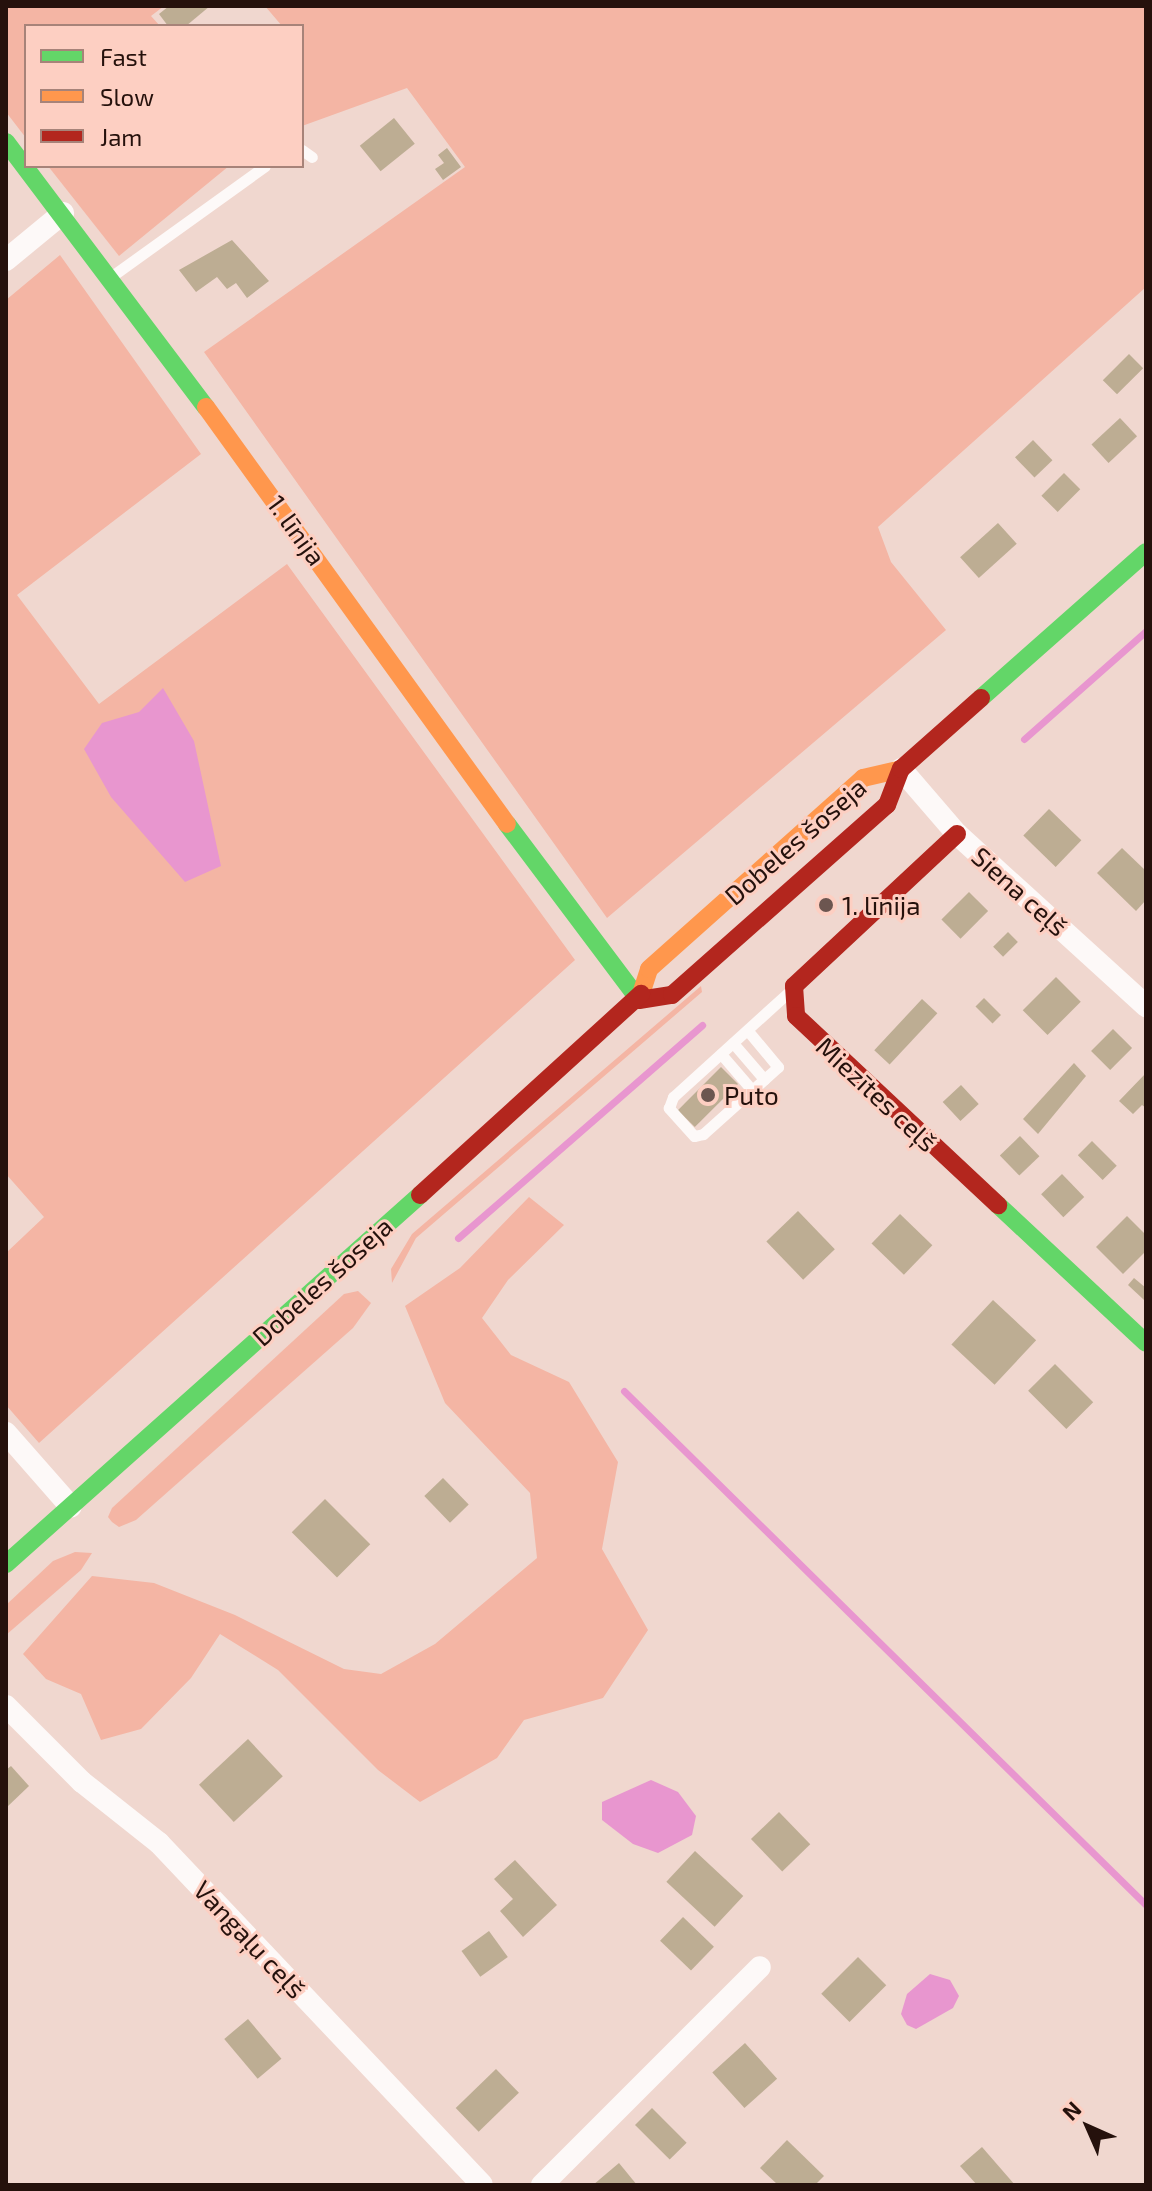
<!DOCTYPE html>
<meta charset="utf-8">
<style>
body{margin:0}
#map{position:relative;width:1152px;height:2191px;overflow:hidden;background:#f0d7cf;font-family:"Exo 2",sans-serif}
div>[style]{position:absolute}
[style*='--x']{left:calc(var(--x)*1px);top:calc(var(--y)*1px);width:calc(var(--w)*1px);rotate:calc(var(--a)*1deg)}
.green>*{inset:0;background:#f4b5a4}
.water>*{inset:0;background:#e896cf}
.stream>*{height:7px;margin:-3.5px;padding:0 3.5px;transform-origin:3.5px;border-radius:3.5px;background:#e896cf}
.building>*{inset:0;background:#bdad93;transform-origin:0 0}
.lane>*{height:11px;margin:-5.5px;padding:0 5.5px;transform-origin:5.5px;border-radius:5.5px;background:#fdf9f8}
.street>*{height:22px;margin:-11px;padding:0 11px;transform-origin:11px;border-radius:11px;background:#fdf9f8}
.fast>*{height:18px;margin:-9px;padding:0 9px;transform-origin:9px;border-radius:9px;background:#63d668}
.slow>*{height:18px;margin:-9px;padding:0 9px;transform-origin:9px;border-radius:9px;background:#ff974d}
.jam>*{height:18px;margin:-9px;padding:0 9px;transform-origin:9px;border-radius:9px;background:#b3261e}
.dots>*{width:22px;height:22px;translate:-50% -50%;box-sizing:border-box;border:4px solid #fdcfc2;border-radius:50%}
span{translate:-50% -50%;white-space:nowrap;text-align:center;line-height:1.15;-webkit-text-stroke:6px #fdcfc2;paint-order:stroke}
.street-label{font-size:26px;color:#25110c}
.poi-label{font-size:26px;color:#25110c}
.left{translate:0 -50%;text-align:left}
.frame{position:absolute;inset:0;border:8px solid #25110c;pointer-events:none}
.legend{position:absolute;left:24px;top:24px;width:280px;height:144px;box-sizing:border-box;background:#fdcfc2;border:2px solid #a78379;margin:0;padding:10px 14px;list-style:none;font-size:24px;color:#25110c}
.legend li{display:flex;align-items:center;gap:16px;height:40px}
.legend b{width:40px;border:2px solid #a78379}
.north{position:absolute;left:1048px;top:2087px;width:80px;height:80px;-webkit-text-stroke:6px #fdcfc2;paint-order:stroke;rotate:315deg;font-size:22px;font-weight:700;line-height:32px;text-align:center;color:#25110c}
.north::after{content:'';display:block;margin:auto;width:28px;height:36px;background:#25110c;clip-path:polygon(50% 0,100% 100%,50% 72%,0 100%)}
</style>
<div id="map">
<div class="green">
<div style="clip-path:polygon(6px 6px,164px 6px,151px 16px,160px 26px,26px 26px,26px 138px,6px 112px)"></div>
<div style="clip-path:polygon(265px 6px,1146px 6px,1146px 287px,878px 527px,891px 562px,946px 630px,607px 918px,204px 352px,465px 167px,407px 88px,302px 126px,302px 26px,282px 26px)"></div>
<div style="clip-path:polygon(48px 166px,229px 166px,119px 256px)"></div>
<div style="clip-path:polygon(60px 255px,201px 454px,17px 595px,99px 704px,287px 564px,575px 960px,39px 1443px,6px 1405px,6px 1253px,44px 1217px,6px 1174px,6px 300px)"></div>
<div style="clip-path:polygon(701px 986px,702px 992px,416px 1238px,392px 1283px,391px 1269px,412px 1234px)"></div>
<div style="clip-path:polygon(529px 1197px,564px 1225px,508px 1280px,482px 1318px,511px 1355px,569px 1382px,618px 1462px,602px 1549px,648px 1630px,603px 1698px,524px 1720px,497px 1758px,420px 1802px,378px 1770px,278px 1670px,220px 1634px,191px 1678px,141px 1729px,101px 1740px,81px 1694px,46px 1679px,23px 1654px,92px 1576px,154px 1583px,235px 1615px,344px 1669px,381px 1674px,435px 1644px,537px 1558px,530px 1493px,445px 1403px,405px 1306px,460px 1268px)"></div>
<div style="clip-path:polygon(358px 1291px,371px 1303px,353px 1328px,136px 1520px,119px 1527px,112px 1522px,108px 1517px,112px 1508px,344px 1294px)"></div>
<div style="clip-path:polygon(75px 1552px,92px 1553px,81px 1570px,6px 1635px,6px 1605px,53px 1561px)"></div>
</div>
<div class="water">
<div style="clip-path:polygon(163px 688px,194px 741px,221px 866px,185px 882px,111px 797px,84px 749px,102px 723px,139px 712px)"></div>
<div style="clip-path:polygon(651px 1780px,678px 1792px,696px 1816px,692px 1835px,658px 1853px,633px 1844px,602px 1820px,602px 1802px)"></div>
<div style="clip-path:polygon(930px 1974px,950px 1980px,959px 1996px,953px 2008px,916px 2029px,907px 2025px,901px 2014px,907px 1994px)"></div>
</div>
<div class="stream">
<div style="--x:1024;--y:739;--w:163;--a:-41.5"></div>
<div style="--x:458;--y:1238;--w:324;--a:-41.1"></div>
<div style="--x:624;--y:1391;--w:733;--a:44.56"></div>
</div>
<div class="building">
<div style="clip-path:polygon(169px 6px,210px 6px,186px 26px,168px 26px,159px 14px)"></div>
<div style="left:394px;top:118px;width:33px;height:44px;rotate:51deg"></div>
<div style="clip-path:polygon(447px 148px,461px 167px,443px 180px,435px 169px,444px 163px,438px 155px)"></div>
<div style="clip-path:polygon(232px 240px,269px 281px,247px 298px,236px 283px,227px 289px,217px 277px,196px 292px,179px 270px)"></div>
<div style="left:1129px;top:354px;width:20px;height:37px;rotate:45deg"></div>
<div style="left:1120px;top:418px;width:25px;height:39px;rotate:47deg"></div>
<div style="left:1033px;top:440px;width:28px;height:25px;rotate:46deg"></div>
<div style="left:1064px;top:473px;width:23px;height:32px;rotate:45deg"></div>
<div style="left:998px;top:523px;width:28px;height:51px;rotate:48deg"></div>
<div style="left:1049px;top:809px;width:45px;height:37px;rotate:44deg"></div>
<div style="clip-path:polygon(1122px 848px,1146px 871px,1146px 900px,1136px 911px,1097px 873px)"></div>
<div style="left:969px;top:892px;width:27px;height:39px;rotate:45deg"></div>
<div style="left:1008px;top:932px;width:14px;height:21px;rotate:45deg"></div>
<div style="left:1056px;top:977px;width:35px;height:47px;rotate:45deg"></div>
<div style="left:984px;top:998px;width:24px;height:12px;rotate:45deg"></div>
<div style="left:922px;top:999px;width:21px;height:70px;rotate:43deg"></div>
<div style="left:1113px;top:1029px;width:27px;height:31px;rotate:45deg"></div>
<div style="clip-path:polygon(1074px 1063px,1086px 1076px,1038px 1134px,1023px 1119px)"></div>
<div style="left:721px;top:1067px;width:24px;height:61px;rotate:45deg"></div>
<div style="clip-path:polygon(1146px 1073px,1146px 1108px,1142px 1105px,1133px 1114px,1119px 1101px)"></div>
<div style="left:961px;top:1085px;width:26px;height:25px;rotate:47deg"></div>
<div style="left:1020px;top:1136px;width:28px;height:28px;rotate:46deg"></div>
<div style="left:1092px;top:1141px;width:35px;height:20px;rotate:45deg"></div>
<div style="left:1062px;top:1174px;width:32px;height:29px;rotate:46deg"></div>
<div style="left:798px;top:1211px;width:53px;height:44px;rotate:46deg"></div>
<div style="left:900px;top:1214px;width:45px;height:41px;rotate:44deg"></div>
<div style="clip-path:polygon(1127px 1216px,1146px 1235px,1146px 1251px,1123px 1274px,1096px 1247px)"></div>
<div style="clip-path:polygon(1134px 1278px,1146px 1288px,1144px 1300px,1128px 1285px)"></div>
<div style="left:993px;top:1300px;width:59px;height:61px;rotate:43deg"></div>
<div style="left:1055px;top:1364px;width:54px;height:38px;rotate:45deg"></div>
<div style="left:443px;top:1478px;width:37px;height:26px;rotate:46deg"></div>
<div style="left:325px;top:1499px;width:64px;height:47px;rotate:45deg"></div>
<div style="left:248px;top:1739px;width:51px;height:67px;rotate:47deg"></div>
<div style="clip-path:polygon(11px 1766px,29px 1786px,6px 1808px,6px 1770px)"></div>
<div style="left:779px;top:1812px;width:45px;height:39px;rotate:46deg"></div>
<div style="left:695px;top:1851px;width:66px;height:42px;rotate:43deg"></div>
<div style="clip-path:polygon(515px 1860px,557px 1905px,523px 1937px,500px 1911px,513px 1899px,494px 1879px)"></div>
<div style="left:683px;top:1917px;width:43px;height:33px;rotate:44deg"></div>
<div style="left:489px;top:1931px;width:32px;height:34px;rotate:54deg"></div>
<div style="left:858px;top:1957px;width:40px;height:52px;rotate:45deg"></div>
<div style="left:248px;top:2019px;width:52px;height:31px;rotate:50deg"></div>
<div style="left:745px;top:2043px;width:48px;height:44px;rotate:48deg"></div>
<div style="left:496px;top:2069px;width:33px;height:56px;rotate:46deg"></div>
<div style="left:652px;top:2108px;width:49px;height:24px;rotate:45deg"></div>
<div style="clip-path:polygon(787px 2140px,824px 2176px,815px 2185px,778px 2185px,760px 2168px)"></div>
<div style="clip-path:polygon(982px 2147px,1015px 2185px,977px 2185px,960px 2166px)"></div>
<div style="clip-path:polygon(619px 2163px,637px 2185px,593px 2185px)"></div>
</div>
<div class="lane">
<div style="--x:302;--y:150;--w:12;--a:35"></div>
<div style="--x:112;--y:276;--w:188;--a:-35.7"></div>
<div style="--x:748;--y:1031;--w:47;--a:50.2"></div>
<div style="--x:778;--y:1067;--w:101;--a:138.2"></div>
<div style="--x:703;--y:1134;--w:9;--a:167"></div>
<div style="--x:694;--y:1136;--w:38;--a:-132"></div>
<div style="--x:669;--y:1108;--w:12;--a:-70"></div>
<div style="--x:673;--y:1097;--w:156;--a:-42.2"></div>
<div style="--x:733;--y:1043;--w:48;--a:49.3"></div>
<div style="--x:721;--y:1054;--w:48;--a:49.3"></div>
</div>
<div class="street">
<div style="--x:6;--y:260;--w:74;--a:-39.5"></div>
<div style="--x:901;--y:769;--w:86;--a:49.3"></div>
<div style="--x:957;--y:834;--w:256;--a:42.3"></div>
<div style="--x:6;--y:1433;--w:98;--a:48.7"></div>
<div style="--x:6;--y:1706;--w:107;--a:45"></div>
<div style="--x:82;--y:1782;--w:98;--a:38.4"></div>
<div style="--x:159;--y:1843;--w:470;--a:46.6"></div>
<div style="--x:542;--y:2185;--w:308;--a:-45"></div>
</div>
<div class="fast">
<div style="--x:6;--y:142;--w:332;--a:53"></div>
<div style="--x:981;--y:698;--w:220;--a:-41.5"></div>
<div style="--x:507;--y:824;--w:220;--a:53.1"></div>
<div style="--x:998;--y:1205;--w:202;--a:43"></div>
<div style="--x:6;--y:1564;--w:555;--a:-41.71"></div>
</div>
<div class="slow">
<div style="--x:206;--y:407;--w:514;--a:54.18"></div>
<div style="--x:641;--y:994;--w:26;--a:-72"></div>
<div style="--x:649;--y:969;--w:287;--a:-41.7"></div>
<div style="--x:863;--y:778;--w:39;--a:-13"></div>
</div>
<div class="jam">
<div style="--x:957;--y:834;--w:223;--a:137"></div>
<div style="--x:794;--y:986;--w:30;--a:86"></div>
<div style="--x:796;--y:1016;--w:277;--a:43.1"></div>
<div style="--x:639;--y:1000;--w:33;--a:-9"></div>
<div style="--x:672;--y:995;--w:287;--a:-41.5"></div>
<div style="--x:887;--y:805;--w:39;--a:-69"></div>
<div style="--x:901;--y:769;--w:107;--a:-41.6"></div>
<div style="--x:420;--y:1195;--w:299;--a:-42.3"></div>
</div>
<div class="dots">
<div style="left:826px;top:905px;background:#6c5650"></div>
<div style="left:708px;top:1095px;background:#6c5650"></div>
</div>
<div class="street-label">
<span style="left:297px;top:530px;rotate:54deg">1. līnija</span>
<span style="left:795px;top:841px;rotate:-41deg">Dobeles šoseja</span>
<span style="left:1020px;top:891px;rotate:42deg">Siena ceļš</span>
<span style="left:877px;top:1094px;rotate:43deg">Miezītes ceļš</span>
<span style="left:322px;top:1281px;rotate:-42deg">Dobeles šoseja</span>
<span style="left:250px;top:1939px;rotate:47deg">Vangaļu ceļš</span>
</div>
<div class="poi-label">
<span class="left" style="left:842px;top:905px">1. līnija</span>
<span class="left" style="left:724px;top:1095px">Puto</span>
</div>
<div class="frame"></div>
<ul class="legend">
<li><b style="height:10px;background:#63d668"></b>Fast</li>
<li><b style="height:10px;background:#ff974d"></b>Slow</li>
<li><b style="height:10px;background:#b3261e"></b>Jam</li>
</ul>
<div class="north">N</div>
</div>
